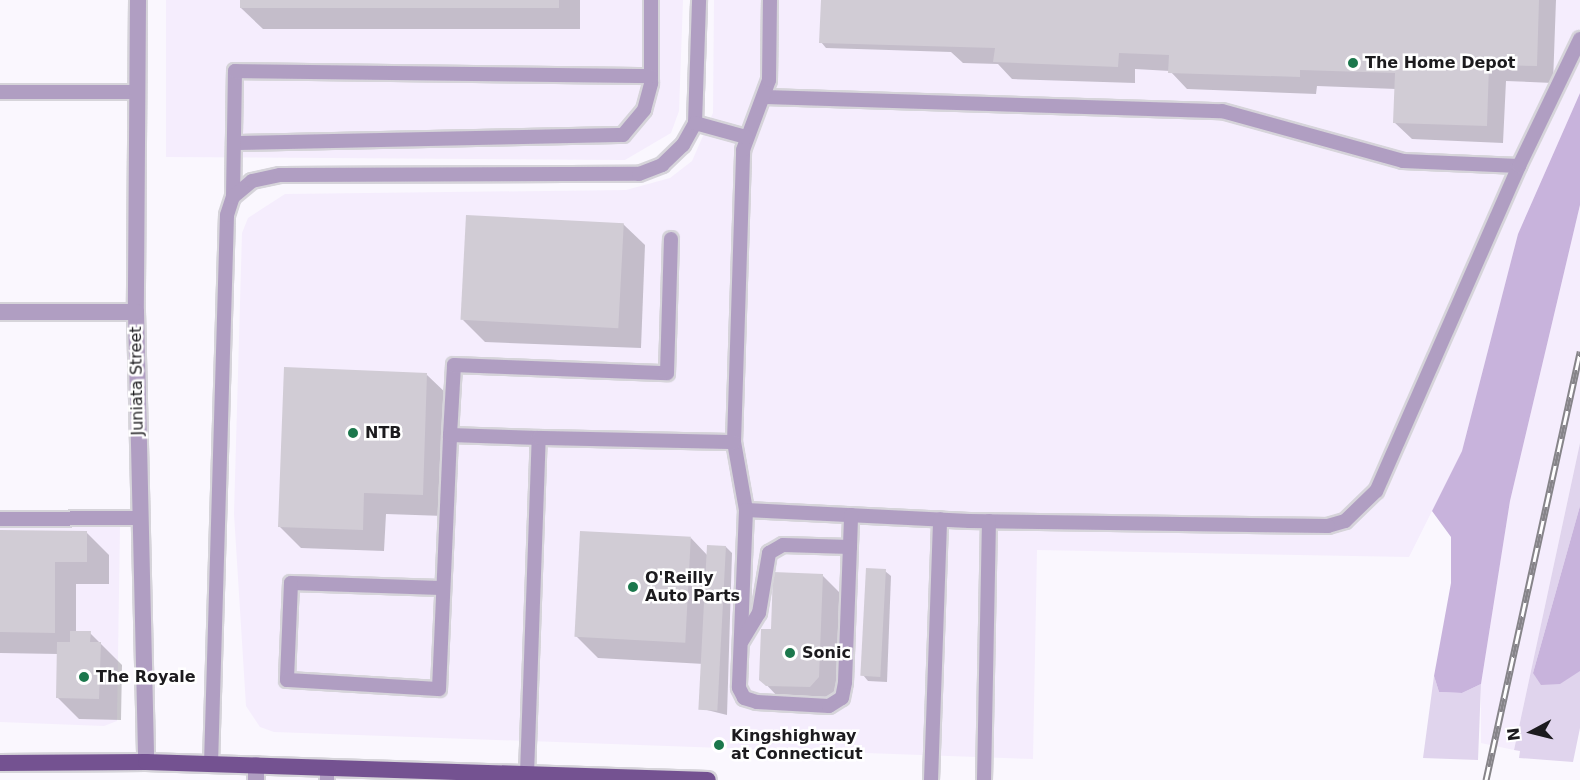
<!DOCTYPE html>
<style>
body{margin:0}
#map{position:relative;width:1580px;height:780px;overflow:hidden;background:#faf7fe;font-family:"DejaVu Sans",sans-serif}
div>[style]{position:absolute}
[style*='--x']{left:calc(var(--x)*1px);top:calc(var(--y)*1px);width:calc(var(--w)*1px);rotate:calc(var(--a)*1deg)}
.built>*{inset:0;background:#f5edfd}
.green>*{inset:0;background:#e0d4ed}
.forest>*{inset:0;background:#c8b3dc}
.shadow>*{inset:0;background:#0003}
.building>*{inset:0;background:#d1ccd5;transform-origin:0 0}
.roads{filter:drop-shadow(2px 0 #d6d4da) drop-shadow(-2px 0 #d6d4da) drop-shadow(0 2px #d6d4da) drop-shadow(0 -2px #d6d4da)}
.service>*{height:14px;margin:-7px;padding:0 7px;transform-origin:7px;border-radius:7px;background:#b09ec2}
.minor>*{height:16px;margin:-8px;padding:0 8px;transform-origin:8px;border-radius:8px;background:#b09ec2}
.primary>*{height:16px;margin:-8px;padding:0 8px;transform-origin:8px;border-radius:8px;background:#745291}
.rail>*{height:7px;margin-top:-3.5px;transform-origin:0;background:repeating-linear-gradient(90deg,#fff 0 14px,#868489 0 28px);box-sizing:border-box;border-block:2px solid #868489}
.dots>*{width:16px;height:16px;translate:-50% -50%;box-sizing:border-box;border:3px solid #fff;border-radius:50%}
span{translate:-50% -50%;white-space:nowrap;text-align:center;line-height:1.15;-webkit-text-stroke:5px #fff;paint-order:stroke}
.poi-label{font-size:16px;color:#1c1b1e;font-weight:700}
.left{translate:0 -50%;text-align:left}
.street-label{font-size:16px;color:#1c1b1e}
.north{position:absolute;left:1502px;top:702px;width:60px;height:60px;-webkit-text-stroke:4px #fff;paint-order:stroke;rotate:263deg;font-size:16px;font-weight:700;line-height:24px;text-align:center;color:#1c1b1e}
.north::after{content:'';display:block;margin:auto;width:21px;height:27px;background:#1c1b1e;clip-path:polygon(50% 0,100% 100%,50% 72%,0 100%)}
</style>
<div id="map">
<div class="built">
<div style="clip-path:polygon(166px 0,683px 0,679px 111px,671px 133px,625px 160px,166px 157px)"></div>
<div style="clip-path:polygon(714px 0,1580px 0,1580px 93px,1518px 234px,1462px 451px,1409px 557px,1037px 550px,1033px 759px,274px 732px,260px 727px,246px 706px,234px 514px,242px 233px,248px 218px,285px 194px,626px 190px,670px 178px,692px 161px,713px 113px)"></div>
<div style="clip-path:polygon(1580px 205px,1580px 443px,1514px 750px,1481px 743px,1481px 684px,1510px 501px)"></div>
<div style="clip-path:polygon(120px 526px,117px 721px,104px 726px,0 722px,0 527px)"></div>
</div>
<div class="green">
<div style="clip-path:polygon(1580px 443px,1580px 506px,1533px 673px,1580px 671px,1580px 728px,1573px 762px,1519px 758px,1520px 751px,1514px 750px)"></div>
<div style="clip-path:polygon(1434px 676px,1439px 692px,1462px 693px,1481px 684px,1478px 760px,1423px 758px)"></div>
</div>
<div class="forest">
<div style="clip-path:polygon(1580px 93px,1580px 205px,1510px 501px,1481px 684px,1462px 693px,1439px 692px,1434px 676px,1451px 583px,1451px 537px,1432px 511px,1462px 451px,1518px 234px)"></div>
<div style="clip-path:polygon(1580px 506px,1580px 671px,1560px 684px,1541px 685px,1533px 673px)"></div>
</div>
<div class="shadow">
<div style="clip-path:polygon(241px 0,580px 0,580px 29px,263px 29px,241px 8px)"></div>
<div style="clip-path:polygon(823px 0,1556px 0,1553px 83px,1506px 81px,1503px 143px,1412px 139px,1394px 122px,1396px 89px,1317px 86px,1316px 94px,1187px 89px,1170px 71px,1135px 69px,1135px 83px,1012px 79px,998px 64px,963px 63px,951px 52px,826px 48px,821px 42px)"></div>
<div style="clip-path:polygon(623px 224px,645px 245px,641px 348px,485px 342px,463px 320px)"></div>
<div style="clip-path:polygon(427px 375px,449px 396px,444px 516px,386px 514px,384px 551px,301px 548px,279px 526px)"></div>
<div style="clip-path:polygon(0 531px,87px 533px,109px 555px,109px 584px,76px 584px,76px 632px,90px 633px,122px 665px,121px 720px,79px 719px,57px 697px,58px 654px,0 653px)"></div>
<div style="clip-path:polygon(691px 538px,708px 556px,726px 547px,732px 553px,727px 715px,703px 709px,704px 664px,598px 658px,576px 636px)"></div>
<div style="clip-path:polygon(885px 571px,891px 576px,887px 682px,868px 681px,863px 675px)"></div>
<div style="clip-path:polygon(822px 575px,840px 593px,836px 694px,828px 704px,778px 697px,761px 679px,772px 631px)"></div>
</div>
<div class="building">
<div style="left:240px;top:0;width:319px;height:8px"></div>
<div style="clip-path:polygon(821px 0,1539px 0,1537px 66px,1489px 65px,1487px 126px,1393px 123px,1395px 73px,1300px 70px,1300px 77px,1168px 73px,1169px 55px,1119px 53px,1118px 67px,993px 62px,995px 48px,819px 43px)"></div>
<div style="left:466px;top:215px;width:158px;height:105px;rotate:3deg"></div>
<div style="clip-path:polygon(284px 367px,427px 373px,423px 495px,364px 493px,363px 530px,278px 527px)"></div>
<div style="clip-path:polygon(0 530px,87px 531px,87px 562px,55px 562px,55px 633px,0 632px)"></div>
<div style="left:580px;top:531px;width:111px;height:106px;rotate:3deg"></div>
<div style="left:707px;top:545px;width:19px;height:165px;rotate:3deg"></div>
<div style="left:866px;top:568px;width:20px;height:108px;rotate:3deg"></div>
<div style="clip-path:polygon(773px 572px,823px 574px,819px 677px,810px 687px,766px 686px,759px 680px,761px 629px,771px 629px)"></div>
<div style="clip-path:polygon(70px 631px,91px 631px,90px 642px,101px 642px,99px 699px,56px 698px,57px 642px,70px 642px)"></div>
</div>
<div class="roads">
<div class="service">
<div style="--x:0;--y:92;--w:137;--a:0"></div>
<div style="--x:764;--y:97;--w:458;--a:1.8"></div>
<div style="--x:1222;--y:111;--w:188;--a:15.4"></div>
<div style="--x:1403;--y:161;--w:116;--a:2.5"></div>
<div style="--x:1519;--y:166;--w:355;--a:113.7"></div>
<div style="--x:1376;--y:491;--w:43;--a:135.9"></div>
<div style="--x:1345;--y:521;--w:18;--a:164"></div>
<div style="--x:1328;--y:526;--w:359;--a:-179.2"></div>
<div style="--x:969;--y:521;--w:223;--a:-177.2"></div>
<div style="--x:746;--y:510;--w:69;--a:-100"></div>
<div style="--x:734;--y:442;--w:292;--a:-88.2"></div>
<div style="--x:743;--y:150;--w:75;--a:-69.6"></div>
<div style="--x:769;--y:80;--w:80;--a:-89.3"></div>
<div style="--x:695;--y:123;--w:123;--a:-88.1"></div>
<div style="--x:234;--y:143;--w:389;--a:-1.2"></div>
<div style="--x:623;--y:135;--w:33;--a:-50"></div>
<div style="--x:644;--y:110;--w:28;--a:-75"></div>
<div style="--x:651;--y:83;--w:83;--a:-90"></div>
<div style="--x:1519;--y:166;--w:141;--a:-64.3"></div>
<div style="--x:233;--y:197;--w:126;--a:-89.1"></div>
<div style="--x:235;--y:71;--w:416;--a:0.7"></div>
<div style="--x:450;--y:435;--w:70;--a:-86.7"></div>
<div style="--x:454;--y:365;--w:213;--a:2.2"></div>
<div style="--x:667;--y:373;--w:134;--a:-88.3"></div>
<div style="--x:746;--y:510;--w:178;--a:92.3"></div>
<div style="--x:739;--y:688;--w:11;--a:63"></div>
<div style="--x:744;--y:698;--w:14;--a:17"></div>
<div style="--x:757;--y:702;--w:72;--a:3.2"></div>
<div style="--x:829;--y:706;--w:15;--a:-32"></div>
<div style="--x:842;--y:698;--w:16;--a:-79"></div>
<div style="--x:845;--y:682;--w:167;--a:-87.9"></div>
<div style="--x:0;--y:519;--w:141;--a:-0.4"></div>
<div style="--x:441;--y:588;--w:150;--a:-178.1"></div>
<div style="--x:291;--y:583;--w:97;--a:92.4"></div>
<div style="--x:287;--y:680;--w:152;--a:3.4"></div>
<div style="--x:439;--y:689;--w:254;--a:-87.5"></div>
<div style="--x:450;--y:435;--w:89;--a:1.9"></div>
<div style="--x:742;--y:641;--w:33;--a:-59"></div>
<div style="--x:759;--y:613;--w:61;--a:-80.5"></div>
<div style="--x:769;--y:553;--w:16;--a:-30"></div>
<div style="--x:783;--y:545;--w:67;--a:1.7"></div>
<div style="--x:211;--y:764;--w:549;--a:-88.33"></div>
<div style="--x:227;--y:215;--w:19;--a:-72"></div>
<div style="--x:233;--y:197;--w:25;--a:-40"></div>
<div style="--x:252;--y:181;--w:29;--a:-12"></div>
<div style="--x:280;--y:175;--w:359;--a:-0.2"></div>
<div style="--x:639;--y:174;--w:25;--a:-21"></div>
<div style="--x:662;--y:165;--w:29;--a:-44"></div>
<div style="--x:683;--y:145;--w:25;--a:-61"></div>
<div style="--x:695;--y:123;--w:53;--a:15.4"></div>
<div style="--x:327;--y:768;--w:12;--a:90"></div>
<div style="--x:527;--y:774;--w:336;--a:-88"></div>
<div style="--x:539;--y:438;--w:195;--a:1.2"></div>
<div style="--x:931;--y:780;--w:261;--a:-88"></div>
<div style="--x:984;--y:780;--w:259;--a:-88.9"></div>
</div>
<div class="minor">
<div style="--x:138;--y:0;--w:312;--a:90.4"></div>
<div style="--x:136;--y:312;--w:450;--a:88.7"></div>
<div style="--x:0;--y:312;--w:136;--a:0"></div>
<div style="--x:256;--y:780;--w:15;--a:-90"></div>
</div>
<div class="primary">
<div style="--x:0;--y:763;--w:146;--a:-0.4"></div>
<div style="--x:146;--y:762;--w:562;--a:1.83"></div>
</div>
</div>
<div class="rail">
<div style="--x:1486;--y:780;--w:439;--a:-77.6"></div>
</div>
<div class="dots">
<div style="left:1353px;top:63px;background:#1b774c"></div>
<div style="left:353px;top:433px;background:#1b774c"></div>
<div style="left:633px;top:587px;background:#1b774c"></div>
<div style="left:790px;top:653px;background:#1b774c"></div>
<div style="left:84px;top:677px;background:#1b774c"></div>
<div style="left:719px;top:745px;background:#1b774c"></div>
</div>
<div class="poi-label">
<span class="left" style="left:1365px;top:63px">The Home Depot</span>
<span class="left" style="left:365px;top:433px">NTB</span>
<span class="left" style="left:645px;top:587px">O'Reilly<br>Auto Parts</span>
<span class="left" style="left:802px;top:653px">Sonic</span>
<span class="left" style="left:96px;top:677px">The Royale</span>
<span class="left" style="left:731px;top:745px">Kingshighway<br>at Connecticut</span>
</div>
<div class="street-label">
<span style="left:137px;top:381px;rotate:-91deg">Juniata Street</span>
</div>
<div class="north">N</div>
</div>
